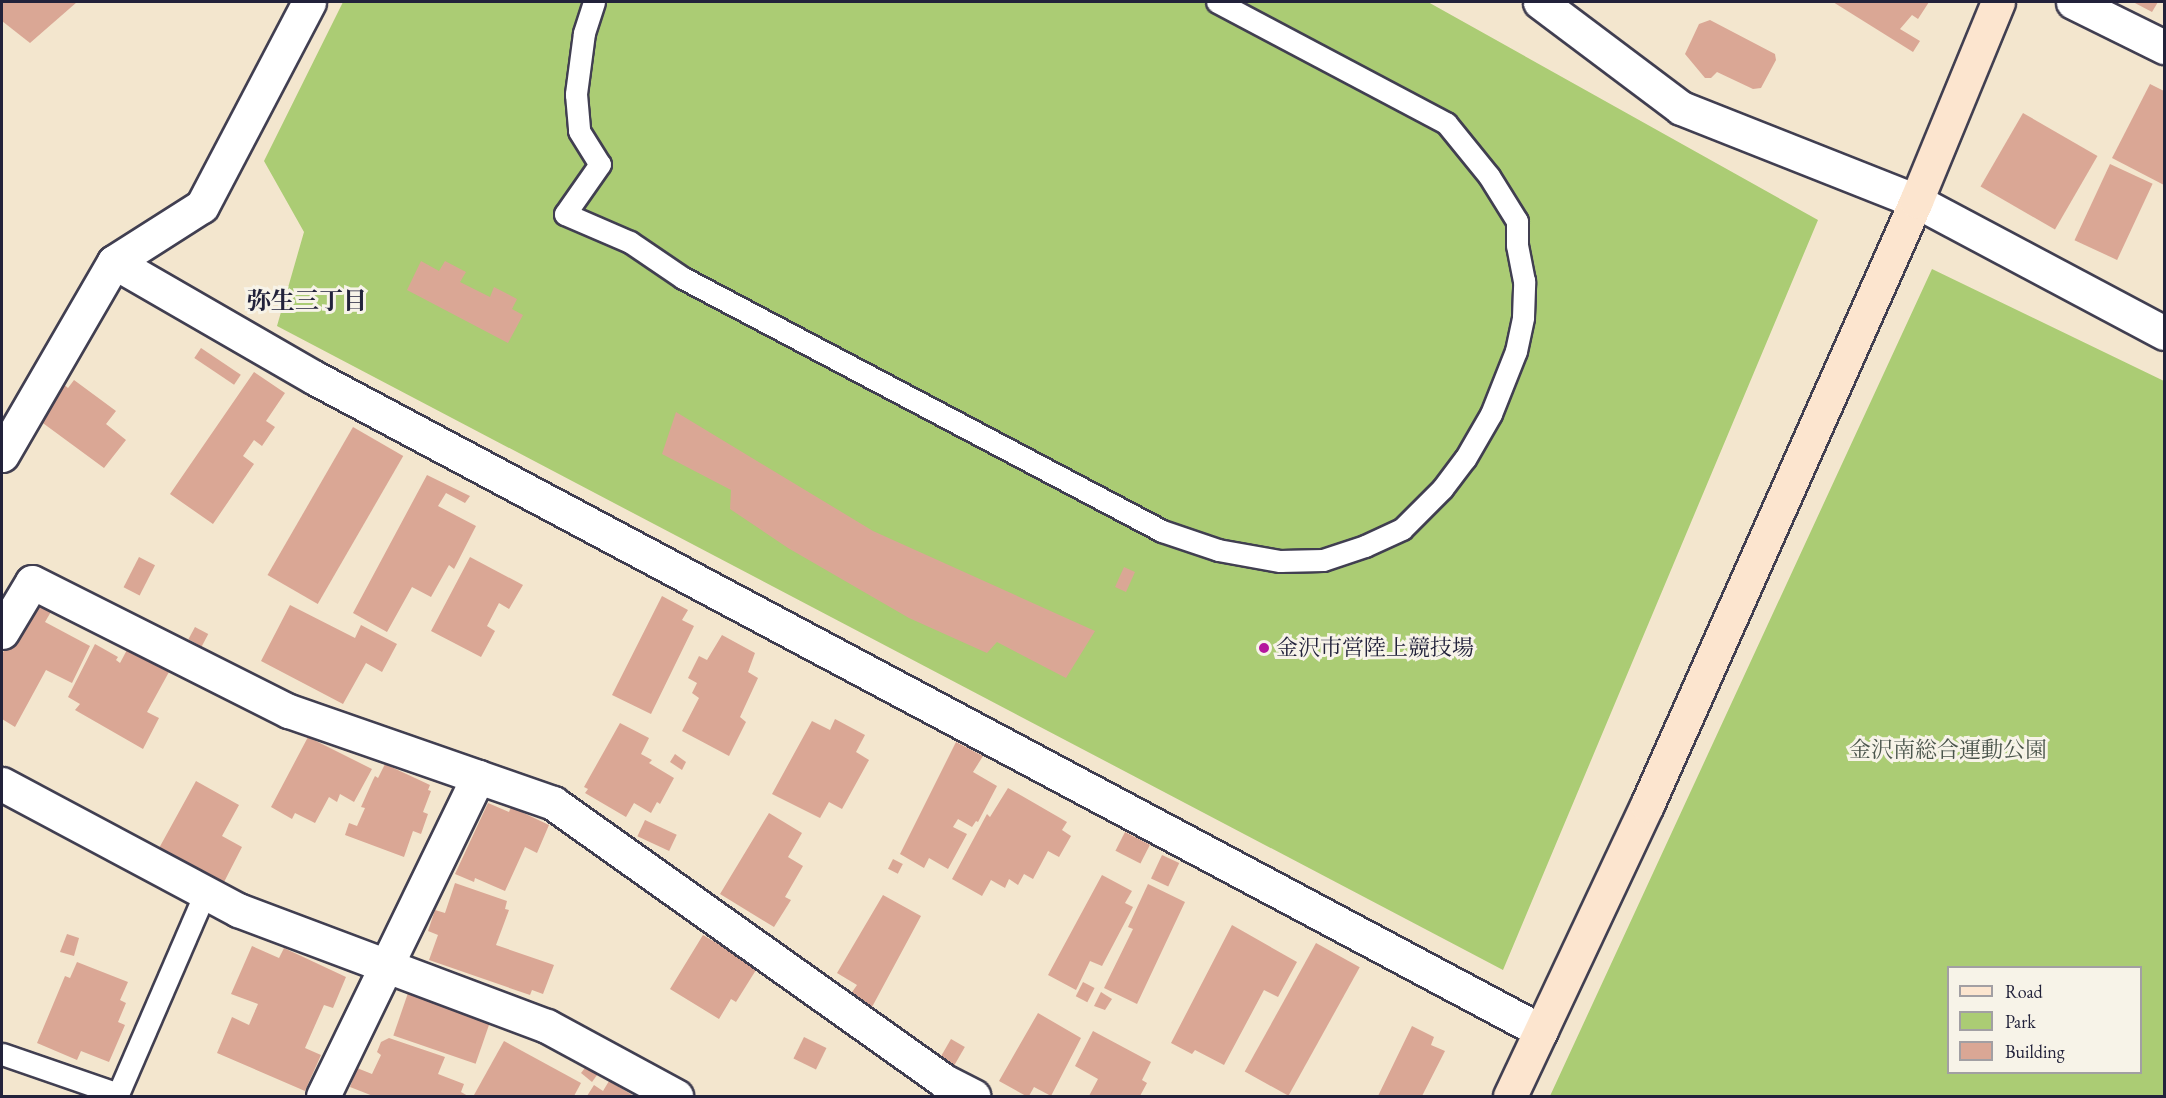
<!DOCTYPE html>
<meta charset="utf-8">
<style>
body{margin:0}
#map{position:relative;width:2166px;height:1098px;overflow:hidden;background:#f3e6ce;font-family:"EB Garamond","Noto Serif JP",serif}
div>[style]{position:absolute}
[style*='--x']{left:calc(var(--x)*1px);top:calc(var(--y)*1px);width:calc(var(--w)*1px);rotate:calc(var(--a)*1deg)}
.green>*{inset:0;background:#abcc74}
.building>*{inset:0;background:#daa795;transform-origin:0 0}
.roads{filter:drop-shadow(2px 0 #413f51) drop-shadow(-2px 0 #413f51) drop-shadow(0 2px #413f51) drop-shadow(0 -2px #413f51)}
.lane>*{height:21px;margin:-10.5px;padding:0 10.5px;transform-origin:10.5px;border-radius:10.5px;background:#fff}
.street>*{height:33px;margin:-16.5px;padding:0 16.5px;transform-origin:16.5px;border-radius:16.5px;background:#fff}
.secondary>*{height:33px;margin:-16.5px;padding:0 16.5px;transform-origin:16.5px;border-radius:16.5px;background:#fce5cf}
.dots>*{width:16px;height:16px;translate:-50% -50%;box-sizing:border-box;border:3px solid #f7f3e8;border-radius:50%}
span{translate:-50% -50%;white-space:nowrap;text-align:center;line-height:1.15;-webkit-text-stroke:6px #f7f3e8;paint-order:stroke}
.poi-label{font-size:22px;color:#22223b}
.left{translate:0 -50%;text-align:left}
.park-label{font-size:22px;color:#4b554c}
.neighbourhood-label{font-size:24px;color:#22223b;font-weight:700}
.frame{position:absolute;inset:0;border:3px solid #22223b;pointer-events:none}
.legend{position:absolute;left:1947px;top:966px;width:195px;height:108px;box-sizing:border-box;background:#f7f3e8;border:2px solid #a29fa3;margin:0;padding:8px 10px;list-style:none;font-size:18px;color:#22223b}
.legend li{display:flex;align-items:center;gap:12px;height:30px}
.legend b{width:30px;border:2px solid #a29fa3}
</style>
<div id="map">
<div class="green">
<div style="clip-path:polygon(343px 2px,1428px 2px,1818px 220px,1503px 970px,277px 326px,304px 232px,264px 161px)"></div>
<div style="clip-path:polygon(evenodd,1932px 269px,2164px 381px,2164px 1096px,1550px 1096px,1932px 269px,1948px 968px,2140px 968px,2140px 1072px,1948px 1072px,1948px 968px)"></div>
</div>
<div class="building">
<div style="clip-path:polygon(2px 2px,77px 2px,30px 43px,2px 21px)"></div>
<div style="clip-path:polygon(1833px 2px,1929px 2px,1918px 19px,1912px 15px,1900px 29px,1920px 41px,1913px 52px)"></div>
<div style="clip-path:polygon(2133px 2px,2158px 2px,2152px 12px)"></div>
<div style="clip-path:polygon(1710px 20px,1775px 54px,1776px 60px,1761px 88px,1753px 89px,1717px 72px,1711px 78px,1705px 78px,1685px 54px,1699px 24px)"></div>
<div style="clip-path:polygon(2150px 84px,2164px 91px,2164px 185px,2112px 158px)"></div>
<div style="left:2023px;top:113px;width:86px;height:85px;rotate:30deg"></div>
<div style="left:2110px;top:164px;width:47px;height:84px;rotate:25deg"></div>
<div style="clip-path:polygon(421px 261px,439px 271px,445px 261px,466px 272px,460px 282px,490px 297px,494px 287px,517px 299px,512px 309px,523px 315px,508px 343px,407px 290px)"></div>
<div style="left:201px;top:348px;width:48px;height:12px;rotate:34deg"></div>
<div style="clip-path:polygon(254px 372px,285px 393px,266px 421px,275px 427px,262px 446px,254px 440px,243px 456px,254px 464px,213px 524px,170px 494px)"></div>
<div style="clip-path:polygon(74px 380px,116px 411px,106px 424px,126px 440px,104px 468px,36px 418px,62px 383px,68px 388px)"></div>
<div style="clip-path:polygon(676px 412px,873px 531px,1095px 631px,1066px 678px,997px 642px,987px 653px,909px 618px,788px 548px,730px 509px,731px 490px,662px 454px)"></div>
<div style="left:353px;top:427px;width:58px;height:171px;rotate:30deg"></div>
<div style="clip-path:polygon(427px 475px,470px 496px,465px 503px,446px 493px,438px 506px,476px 526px,454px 569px,449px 565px,431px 597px,412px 587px,387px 632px,353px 613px)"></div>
<div style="left:139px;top:557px;width:18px;height:34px;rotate:27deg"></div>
<div style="clip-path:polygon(470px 557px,523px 585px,509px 609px,499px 603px,487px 626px,495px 631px,481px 657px,431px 631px)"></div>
<div style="left:1124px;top:567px;width:12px;height:22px;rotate:24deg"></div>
<div style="clip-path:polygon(662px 596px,688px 610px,682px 620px,694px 626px,651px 714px,612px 695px)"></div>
<div style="clip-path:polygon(35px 600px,52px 610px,45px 622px,90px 646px,72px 683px,46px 670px,15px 727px,2px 719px,2px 654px)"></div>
<div style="clip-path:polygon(290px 605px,355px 638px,361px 625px,397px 644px,382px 672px,366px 663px,343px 704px,261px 661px)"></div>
<div style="left:195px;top:627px;width:15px;height:14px;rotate:28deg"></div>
<div style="clip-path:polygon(722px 635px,755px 653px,748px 672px,758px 678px,740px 717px,746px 722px,729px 756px,682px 731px,699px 698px,692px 693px,697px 683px,688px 678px,699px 656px,707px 660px)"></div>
<div style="clip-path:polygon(95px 644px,118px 657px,116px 660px,120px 663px,128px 648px,169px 672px,147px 712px,159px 718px,143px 749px,75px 710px,80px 704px,68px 697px)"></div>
<div style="clip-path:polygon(835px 719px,865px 735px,856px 752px,869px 760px,842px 809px,829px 802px,820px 818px,772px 794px,812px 721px,830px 730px)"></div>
<div style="clip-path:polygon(620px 723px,649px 738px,641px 754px,652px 760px,649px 763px,674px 778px,660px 804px,657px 802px,651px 813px,634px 803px,626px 817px,585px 793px,588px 789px,584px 787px)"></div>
<div style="clip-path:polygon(308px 737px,372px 769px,354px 802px,340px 794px,337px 802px,329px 797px,315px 823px,295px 813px,292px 819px,271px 807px)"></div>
<div style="clip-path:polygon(956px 742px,983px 756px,973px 772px,997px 786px,978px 822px,976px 821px,972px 827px,958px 819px,953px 827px,967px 834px,948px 869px,929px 858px,924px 868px,900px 854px)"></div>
<div style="clip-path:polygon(675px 754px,686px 762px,682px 770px,670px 762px)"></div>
<div style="clip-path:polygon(385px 764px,430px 785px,428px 790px,431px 791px,423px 812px,428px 814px,421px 834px,413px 831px,404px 857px,345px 835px,349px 823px,357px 826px,365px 808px,361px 807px,373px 780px,375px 776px,378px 778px)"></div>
<div style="clip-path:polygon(196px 781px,239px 805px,222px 836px,242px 847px,223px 884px,158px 850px)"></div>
<div style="clip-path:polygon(1008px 788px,1067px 822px,1062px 830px,1071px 836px,1059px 857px,1048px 851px,1033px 879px,1024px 874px,1018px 885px,1009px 879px,1005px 888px,991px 880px,982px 896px,952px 879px,987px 814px,990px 817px)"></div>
<div style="clip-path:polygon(488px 803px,509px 812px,511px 807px,549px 825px,537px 853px,525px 847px,505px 891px,475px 878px,474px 882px,455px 874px)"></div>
<div style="clip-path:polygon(769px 813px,802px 833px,788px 857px,803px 866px,785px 897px,791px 900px,774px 927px,720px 894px)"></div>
<div style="left:645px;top:820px;width:35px;height:18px;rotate:25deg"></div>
<div style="left:1125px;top:832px;width:28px;height:21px;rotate:27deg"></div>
<div style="left:1162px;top:855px;width:19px;height:26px;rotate:25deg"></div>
<div style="left:893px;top:859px;width:11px;height:11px;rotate:27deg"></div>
<div style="clip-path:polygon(1102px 875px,1132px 891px,1125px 903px,1133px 907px,1102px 966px,1090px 961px,1076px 990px,1048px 975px)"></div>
<div style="clip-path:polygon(455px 883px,507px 901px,505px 909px,509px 910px,496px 945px,554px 965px,543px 994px,532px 990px,530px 995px,429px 960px,438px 935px,428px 931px,435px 910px,445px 913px)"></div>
<div style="clip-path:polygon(1148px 884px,1185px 902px,1137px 1004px,1104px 988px,1133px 929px,1128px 927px)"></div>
<div style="clip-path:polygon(883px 895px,921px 916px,872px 1007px,850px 995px,857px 985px,837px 973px)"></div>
<div style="clip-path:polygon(1232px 925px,1297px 962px,1278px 997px,1264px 990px,1224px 1065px,1195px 1050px,1192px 1054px,1171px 1043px)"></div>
<div style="clip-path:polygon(67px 934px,79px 938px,74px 956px,60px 952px)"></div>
<div style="clip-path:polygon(703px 935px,747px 961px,745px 963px,756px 970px,736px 1002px,731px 999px,719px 1019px,670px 989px)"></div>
<div style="left:1316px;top:943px;width:50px;height:147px;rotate:29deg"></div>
<div style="clip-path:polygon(252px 946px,279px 958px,284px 948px,346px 977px,333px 1008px,324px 1005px,305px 1048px,321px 1055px,305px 1091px,217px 1053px,232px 1017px,249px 1025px,258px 1004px,231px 994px)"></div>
<div style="clip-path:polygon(77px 962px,128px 982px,120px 1000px,126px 1003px,118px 1022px,125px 1025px,109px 1062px,81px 1051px,77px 1060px,37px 1043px,65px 976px,70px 978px)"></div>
<div style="left:1083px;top:982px;width:13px;height:16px;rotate:27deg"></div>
<div style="clip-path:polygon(1101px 992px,1112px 999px,1105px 1010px,1094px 1006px)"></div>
<div style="left:408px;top:993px;width:87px;height:45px;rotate:19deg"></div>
<div style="clip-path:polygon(1038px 1013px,1081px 1038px,1051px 1096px,1034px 1087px,1029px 1096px,1026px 1096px,999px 1081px)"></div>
<div style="clip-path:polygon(1412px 1026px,1434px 1037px,1431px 1045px,1445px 1051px,1422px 1096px,1378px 1096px)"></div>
<div style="clip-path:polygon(1093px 1031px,1151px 1062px,1142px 1080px,1147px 1083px,1140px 1096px,1089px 1096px,1098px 1079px,1075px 1066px)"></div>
<div style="left:804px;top:1037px;width:25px;height:24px;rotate:26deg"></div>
<div style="clip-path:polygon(389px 1038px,445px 1057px,438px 1074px,464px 1084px,461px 1092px,468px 1096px,373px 1096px,350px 1087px,357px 1068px,372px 1074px,381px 1055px,377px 1052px,381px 1042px)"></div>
<div style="left:951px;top:1039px;width:16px;height:24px;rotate:30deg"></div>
<div style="clip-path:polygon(504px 1041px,581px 1083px,574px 1096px,474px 1095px)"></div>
<div style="clip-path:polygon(588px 1064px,600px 1071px,592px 1082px,581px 1073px)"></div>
<div style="clip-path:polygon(609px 1081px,634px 1096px,587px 1096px,594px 1085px,603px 1091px)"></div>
</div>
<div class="roads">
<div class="lane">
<div style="--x:594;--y:2;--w:33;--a:108"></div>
<div style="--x:584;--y:33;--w:62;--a:97.5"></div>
<div style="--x:576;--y:94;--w:37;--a:85"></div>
<div style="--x:579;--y:131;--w:39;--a:58"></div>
<div style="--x:600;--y:164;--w:61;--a:125"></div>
<div style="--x:565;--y:214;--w:71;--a:23.3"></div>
<div style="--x:630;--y:242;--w:64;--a:34.2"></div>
<div style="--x:683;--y:278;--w:542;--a:27.84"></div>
<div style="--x:1162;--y:531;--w:59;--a:18.7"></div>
<div style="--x:1218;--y:550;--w:63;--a:10.1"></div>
<div style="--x:1280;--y:561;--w:43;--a:-1.3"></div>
<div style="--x:1323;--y:560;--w:44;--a:-18.4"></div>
<div style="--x:1365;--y:546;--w:41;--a:-24.7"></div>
<div style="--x:1402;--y:529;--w:57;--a:-45"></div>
<div style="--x:1442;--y:489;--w:38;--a:-53"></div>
<div style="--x:1465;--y:459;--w:52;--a:-60"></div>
<div style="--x:1491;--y:414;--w:68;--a:-68.4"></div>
<div style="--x:1516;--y:351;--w:35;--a:-78"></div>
<div style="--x:1523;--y:317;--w:36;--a:-88"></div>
<div style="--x:1524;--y:281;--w:37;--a:-101"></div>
<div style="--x:1517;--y:245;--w:24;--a:-90"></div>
<div style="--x:1517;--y:221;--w:53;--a:-121.9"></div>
<div style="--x:1489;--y:176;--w:68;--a:-129.1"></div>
<div style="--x:1446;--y:123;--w:259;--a:-152.1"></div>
<div style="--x:2;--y:1054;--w:123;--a:19"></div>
<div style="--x:118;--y:1094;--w:219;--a:-66.6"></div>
</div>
<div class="street">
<div style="--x:1540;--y:2;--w:176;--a:36.9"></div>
<div style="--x:1681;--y:108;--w:253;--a:21.6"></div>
<div style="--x:1916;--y:201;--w:281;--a:28"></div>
<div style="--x:2073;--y:2;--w:102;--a:26.3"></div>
<div style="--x:114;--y:262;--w:232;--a:30"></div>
<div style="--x:315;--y:378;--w:1389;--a:28.04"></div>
<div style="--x:2;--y:455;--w:223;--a:-59.9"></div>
<div style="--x:114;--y:262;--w:104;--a:-32.5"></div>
<div style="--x:202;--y:206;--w:230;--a:-62.3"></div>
<div style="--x:2;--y:632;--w:58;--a:-59"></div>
<div style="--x:32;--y:582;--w:288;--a:26.7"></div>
<div style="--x:289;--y:711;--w:280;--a:19.2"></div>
<div style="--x:553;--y:803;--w:480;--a:35.4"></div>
<div style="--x:944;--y:1081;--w:33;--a:27"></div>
<div style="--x:2;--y:784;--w:268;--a:28.1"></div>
<div style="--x:238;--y:910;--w:330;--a:20.6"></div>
<div style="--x:547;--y:1026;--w:147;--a:28.5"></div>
<div style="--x:323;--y:1096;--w:355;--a:-64.1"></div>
</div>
<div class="secondary">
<div style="--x:1510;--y:1096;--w:322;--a:-64.8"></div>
<div style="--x:1647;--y:805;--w:661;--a:-65.99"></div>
<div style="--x:1916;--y:201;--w:215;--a:-67.6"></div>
</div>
</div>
<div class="dots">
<div style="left:1264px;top:648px;background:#b5179e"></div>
</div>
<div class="poi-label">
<span class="left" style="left:1276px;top:648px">金沢市営陸上競技場</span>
</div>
<div class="park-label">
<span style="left:1948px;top:750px">金沢南総合運動公園</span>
</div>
<div class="neighbourhood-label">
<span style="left:307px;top:301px">弥生三丁目</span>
</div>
<div class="frame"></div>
<ul class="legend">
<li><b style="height:8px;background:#fce5cf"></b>Road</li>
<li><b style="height:16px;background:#abcc74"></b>Park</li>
<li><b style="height:16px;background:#daa795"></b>Building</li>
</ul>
</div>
